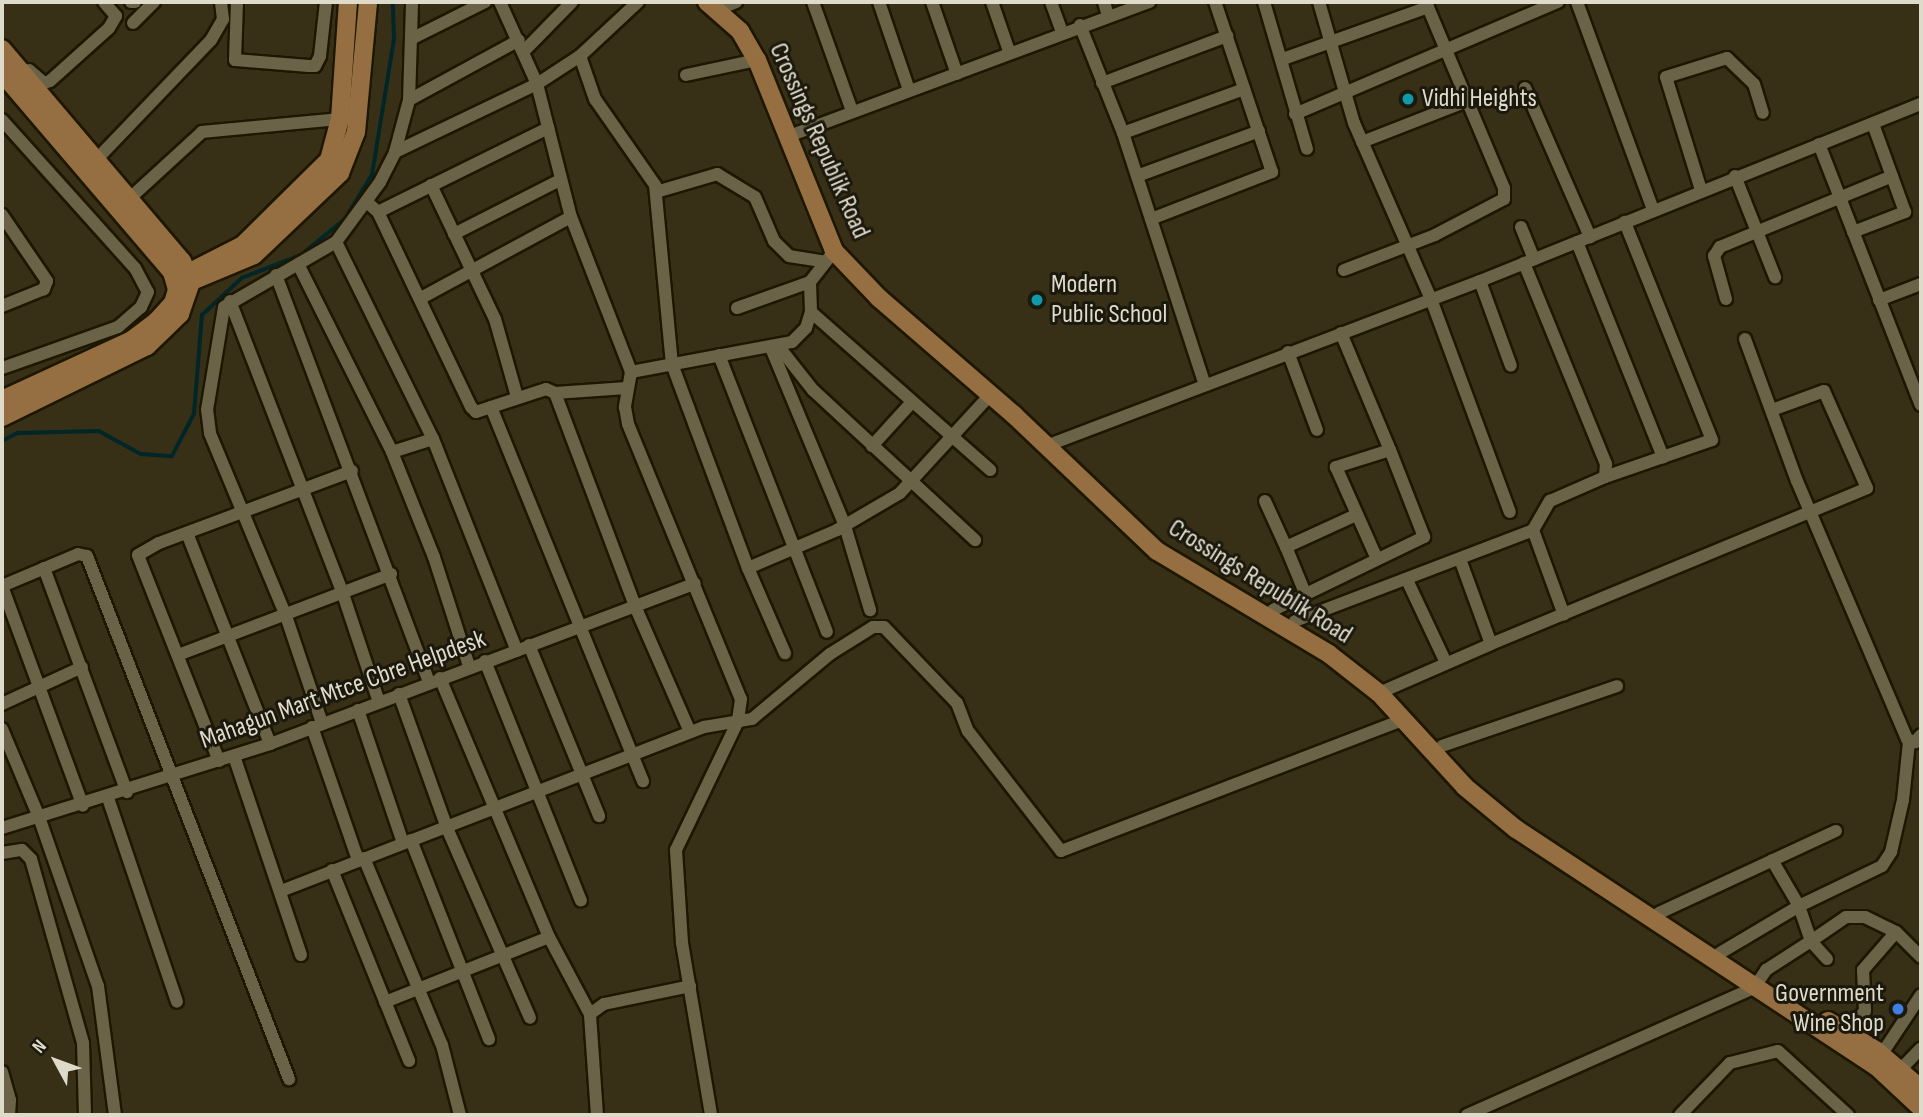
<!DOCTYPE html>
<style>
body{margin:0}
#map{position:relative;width:1923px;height:1117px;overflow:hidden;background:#373016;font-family:"Sofia Sans Condensed",sans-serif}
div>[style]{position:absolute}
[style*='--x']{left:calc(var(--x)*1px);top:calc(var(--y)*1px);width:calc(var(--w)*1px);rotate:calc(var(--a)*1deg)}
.stream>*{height:3.5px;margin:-1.75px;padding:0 1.75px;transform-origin:1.75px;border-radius:1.75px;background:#002628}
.roads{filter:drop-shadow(2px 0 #1e1700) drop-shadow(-2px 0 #1e1700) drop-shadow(0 2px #1e1700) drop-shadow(0 -2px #1e1700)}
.street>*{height:12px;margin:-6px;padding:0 6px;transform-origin:6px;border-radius:6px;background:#6b6347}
.secondary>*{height:18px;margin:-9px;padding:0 9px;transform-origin:9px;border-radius:9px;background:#956f41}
.dots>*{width:19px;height:19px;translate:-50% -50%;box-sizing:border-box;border:4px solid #1b180d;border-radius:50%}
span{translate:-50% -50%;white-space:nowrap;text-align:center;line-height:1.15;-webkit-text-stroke:6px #1b180d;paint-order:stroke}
.poi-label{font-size:26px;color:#dfdbcb}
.left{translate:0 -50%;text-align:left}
.right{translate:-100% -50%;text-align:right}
.street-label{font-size:26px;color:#dfdbcb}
.frame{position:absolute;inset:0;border:4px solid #dfdbcb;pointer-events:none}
.north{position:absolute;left:21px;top:1026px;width:70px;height:70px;-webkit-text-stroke:5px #1b180d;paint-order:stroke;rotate:311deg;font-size:19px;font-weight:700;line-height:28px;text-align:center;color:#dfdbcb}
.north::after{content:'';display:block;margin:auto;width:24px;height:32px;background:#dfdbcb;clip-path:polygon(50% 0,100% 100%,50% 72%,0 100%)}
</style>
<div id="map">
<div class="stream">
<div style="--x:2;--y:441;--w:18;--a:-27"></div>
<div style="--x:18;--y:433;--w:81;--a:-1.4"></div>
<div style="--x:99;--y:431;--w:48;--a:28.7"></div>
<div style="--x:141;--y:454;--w:31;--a:4"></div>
<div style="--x:172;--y:456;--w:47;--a:-62.4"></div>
<div style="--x:194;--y:414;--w:99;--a:-85.4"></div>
<div style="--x:202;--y:315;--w:54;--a:-42.8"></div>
<div style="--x:242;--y:278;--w:63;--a:-21.3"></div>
<div style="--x:301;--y:255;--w:57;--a:-39.3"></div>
<div style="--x:345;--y:219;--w:52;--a:-58.5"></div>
<div style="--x:372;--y:175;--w:138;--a:-80.8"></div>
<div style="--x:394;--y:39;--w:37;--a:-92"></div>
</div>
<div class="roads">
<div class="street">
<div style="--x:131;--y:2;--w:4;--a:0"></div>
<div style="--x:237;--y:2;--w:58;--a:92"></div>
<div style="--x:235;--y:60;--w:74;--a:4.6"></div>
<div style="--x:309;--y:66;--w:6;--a:0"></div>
<div style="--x:315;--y:66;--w:11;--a:-63"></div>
<div style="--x:320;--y:56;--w:54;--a:-83.7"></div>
<div style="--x:500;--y:2;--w:90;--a:65.7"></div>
<div style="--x:537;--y:84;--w:137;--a:75.7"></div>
<div style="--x:571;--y:217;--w:166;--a:68.8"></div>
<div style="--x:631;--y:372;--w:36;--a:100"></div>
<div style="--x:625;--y:407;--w:17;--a:80"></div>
<div style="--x:628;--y:424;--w:297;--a:67.7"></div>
<div style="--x:741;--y:699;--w:22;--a:98"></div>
<div style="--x:738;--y:721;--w:143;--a:115.7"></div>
<div style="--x:676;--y:850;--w:93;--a:86.3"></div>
<div style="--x:682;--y:943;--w:174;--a:80.4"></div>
<div style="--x:813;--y:2;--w:116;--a:70.3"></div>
<div style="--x:879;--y:2;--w:93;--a:71.2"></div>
<div style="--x:932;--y:2;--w:76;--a:70.9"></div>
<div style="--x:992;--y:2;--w:52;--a:70.9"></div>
<div style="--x:1051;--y:2;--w:32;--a:70"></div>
<div style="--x:1104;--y:2;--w:15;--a:74"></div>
<div style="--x:1264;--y:2;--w:153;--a:73.7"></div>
<div style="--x:1319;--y:2;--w:126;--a:73.9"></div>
<div style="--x:1354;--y:123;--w:192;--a:66.4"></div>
<div style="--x:1431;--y:299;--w:227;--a:69.7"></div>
<div style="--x:1577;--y:2;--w:221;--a:69.9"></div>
<div style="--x:729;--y:5;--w:8;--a:-23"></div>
<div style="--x:133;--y:23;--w:30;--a:-45"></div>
<div style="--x:1080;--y:25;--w:116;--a:68.3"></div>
<div style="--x:1123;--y:133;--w:265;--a:72"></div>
<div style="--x:411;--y:39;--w:83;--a:-26.6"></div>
<div style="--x:523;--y:52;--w:70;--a:-45.6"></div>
<div style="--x:580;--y:56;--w:46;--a:70.8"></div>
<div style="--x:595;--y:99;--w:105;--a:55.1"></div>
<div style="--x:655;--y:185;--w:180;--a:84.6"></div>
<div style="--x:672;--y:364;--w:218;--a:69.6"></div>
<div style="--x:748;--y:568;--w:93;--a:66.5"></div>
<div style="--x:1283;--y:59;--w:154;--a:-19.7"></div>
<div style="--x:29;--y:70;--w:20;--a:41"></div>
<div style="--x:44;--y:83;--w:6;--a:-18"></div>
<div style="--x:50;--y:81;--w:79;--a:-41.9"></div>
<div style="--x:109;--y:28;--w:14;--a:-60"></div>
<div style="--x:116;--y:16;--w:18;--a:-131"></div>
<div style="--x:686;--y:75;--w:73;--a:-11.9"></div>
<div style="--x:1102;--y:83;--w:134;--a:-20.6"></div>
<div style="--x:1525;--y:88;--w:163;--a:66.4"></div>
<div style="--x:409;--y:100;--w:125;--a:-28.6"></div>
<div style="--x:1295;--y:114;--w:286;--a:-23.1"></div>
<div style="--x:2;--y:120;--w:199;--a:48.1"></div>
<div style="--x:135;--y:268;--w:27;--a:62"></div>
<div style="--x:148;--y:292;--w:17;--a:115"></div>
<div style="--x:141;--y:307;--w:30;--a:139"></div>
<div style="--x:118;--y:327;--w:123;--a:160.5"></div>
<div style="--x:797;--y:133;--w:376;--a:-20.4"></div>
<div style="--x:1123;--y:133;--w:129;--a:-20"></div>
<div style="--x:1362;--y:142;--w:113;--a:-21.3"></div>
<div style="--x:1819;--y:144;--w:280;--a:68.7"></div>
<div style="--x:395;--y:152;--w:157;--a:-25.6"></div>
<div style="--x:537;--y:84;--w:51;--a:-33.1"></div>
<div style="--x:580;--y:56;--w:79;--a:-43"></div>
<div style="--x:96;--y:160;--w:166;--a:-46.2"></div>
<div style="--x:211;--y:40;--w:24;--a:-60"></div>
<div style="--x:223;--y:19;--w:17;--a:-97"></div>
<div style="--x:1137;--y:176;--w:130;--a:-20.2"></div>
<div style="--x:1735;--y:176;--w:109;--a:68.4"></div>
<div style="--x:431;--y:185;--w:148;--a:64.5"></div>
<div style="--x:495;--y:319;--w:81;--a:74.2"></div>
<div style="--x:1701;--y:190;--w:118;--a:-107.2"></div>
<div style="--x:1666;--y:77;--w:64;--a:-17.3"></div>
<div style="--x:1727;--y:58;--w:37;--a:44"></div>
<div style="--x:1754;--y:84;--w:30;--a:73"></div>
<div style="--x:656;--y:192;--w:64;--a:-16.4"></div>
<div style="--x:717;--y:174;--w:44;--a:31.2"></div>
<div style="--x:755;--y:197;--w:48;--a:66.6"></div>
<div style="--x:774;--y:241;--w:21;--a:45"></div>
<div style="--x:789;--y:256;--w:33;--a:9"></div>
<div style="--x:129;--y:199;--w:99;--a:-42.5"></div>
<div style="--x:202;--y:132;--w:139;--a:-5.4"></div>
<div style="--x:368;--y:203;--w:13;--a:42"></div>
<div style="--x:378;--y:212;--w:216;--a:64.5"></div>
<div style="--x:471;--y:407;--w:7;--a:45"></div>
<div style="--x:476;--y:412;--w:16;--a:-18"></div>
<div style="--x:491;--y:407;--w:404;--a:67.9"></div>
<div style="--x:378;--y:212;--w:190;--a:-26.3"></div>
<div style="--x:2;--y:215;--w:80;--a:55.7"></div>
<div style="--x:47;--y:281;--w:9;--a:111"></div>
<div style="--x:44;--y:289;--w:45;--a:158"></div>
<div style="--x:1151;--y:219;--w:130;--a:-21.2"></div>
<div style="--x:1272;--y:172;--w:179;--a:-108.5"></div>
<div style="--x:1521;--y:227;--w:35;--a:68"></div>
<div style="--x:1853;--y:232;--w:56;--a:-21"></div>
<div style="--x:1905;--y:212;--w:94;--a:-110"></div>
<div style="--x:454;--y:234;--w:119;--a:-27"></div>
<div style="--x:336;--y:242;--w:220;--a:63.8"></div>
<div style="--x:433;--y:439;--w:228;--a:68.4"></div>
<div style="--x:1577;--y:242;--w:232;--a:68.2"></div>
<div style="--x:298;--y:264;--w:210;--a:63.4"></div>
<div style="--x:392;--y:452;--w:113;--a:68.2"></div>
<div style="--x:434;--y:557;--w:114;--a:72.2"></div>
<div style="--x:1344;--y:270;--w:97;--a:-21"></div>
<div style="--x:1435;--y:235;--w:78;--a:-27.6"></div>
<div style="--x:1504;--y:199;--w:11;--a:-90"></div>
<div style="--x:1504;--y:188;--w:202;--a:-112.8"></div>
<div style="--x:276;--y:275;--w:434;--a:69.4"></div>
<div style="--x:1480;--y:281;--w:90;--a:70"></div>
<div style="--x:421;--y:298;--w:170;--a:-28.4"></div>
<div style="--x:1726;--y:299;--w:45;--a:-105.6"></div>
<div style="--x:1714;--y:256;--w:11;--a:-56"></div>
<div style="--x:1720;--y:247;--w:186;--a:-22.4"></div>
<div style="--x:1879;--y:300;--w:45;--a:-20.9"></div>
<div style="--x:230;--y:301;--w:311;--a:68.9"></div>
<div style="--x:342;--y:591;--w:117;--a:71.6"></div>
<div style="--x:737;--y:308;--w:77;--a:-19.6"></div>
<div style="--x:811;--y:312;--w:239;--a:41.4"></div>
<div style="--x:1341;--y:333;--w:127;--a:67.3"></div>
<div style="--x:1745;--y:339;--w:151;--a:69.9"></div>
<div style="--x:1797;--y:481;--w:280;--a:66.9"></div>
<div style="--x:1907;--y:739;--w:9;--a:21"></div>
<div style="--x:1915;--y:742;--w:9;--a:-49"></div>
<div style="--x:779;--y:347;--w:55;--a:51.7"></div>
<div style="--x:813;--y:390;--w:221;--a:42.8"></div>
<div style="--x:771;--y:348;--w:193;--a:67.4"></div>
<div style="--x:845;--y:526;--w:88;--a:73.4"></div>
<div style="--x:1288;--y:352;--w:83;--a:69.6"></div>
<div style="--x:719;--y:355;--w:297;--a:68.7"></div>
<div style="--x:631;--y:372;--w:164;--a:-10.6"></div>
<div style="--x:792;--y:342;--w:20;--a:-45"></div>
<div style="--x:806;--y:328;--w:17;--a:-73"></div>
<div style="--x:811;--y:312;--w:30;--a:-92"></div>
<div style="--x:810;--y:282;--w:39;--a:-52"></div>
<div style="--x:555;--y:393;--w:72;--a:-4"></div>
<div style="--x:491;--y:407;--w:58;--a:-18.1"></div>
<div style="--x:546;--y:389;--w:10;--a:24"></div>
<div style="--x:555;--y:393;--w:228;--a:69.4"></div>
<div style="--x:635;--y:606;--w:137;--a:66.4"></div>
<div style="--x:872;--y:446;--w:59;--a:-47.7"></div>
<div style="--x:1046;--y:446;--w:464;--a:-20.8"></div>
<div style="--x:1480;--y:281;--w:475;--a:-21.9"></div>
<div style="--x:392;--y:452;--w:43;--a:-17.6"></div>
<div style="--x:1605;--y:477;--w:113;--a:-19.1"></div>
<div style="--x:1712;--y:440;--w:235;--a:-111.8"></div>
<div style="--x:1265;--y:501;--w:51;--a:65.5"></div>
<div style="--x:1533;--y:530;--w:90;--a:70"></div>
<div style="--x:187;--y:533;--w:227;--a:68.5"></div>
<div style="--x:1460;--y:559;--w:90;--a:70"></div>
<div style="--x:1491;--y:644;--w:407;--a:-22.5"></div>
<div style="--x:1867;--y:488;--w:106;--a:-113.9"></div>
<div style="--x:1824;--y:391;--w:55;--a:159.9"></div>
<div style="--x:44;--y:568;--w:239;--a:69.7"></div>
<div style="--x:748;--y:568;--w:97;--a:-23.1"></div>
<div style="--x:837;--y:530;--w:73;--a:-30.4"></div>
<div style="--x:900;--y:493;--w:133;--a:-47.4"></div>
<div style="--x:1407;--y:580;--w:92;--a:64.8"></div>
<div style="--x:2;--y:586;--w:82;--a:-22.8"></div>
<div style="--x:78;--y:554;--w:9;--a:13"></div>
<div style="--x:87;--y:556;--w:561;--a:68.88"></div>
<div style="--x:2;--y:586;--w:234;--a:69.8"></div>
<div style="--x:1305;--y:593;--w:50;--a:-112.4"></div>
<div style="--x:1286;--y:547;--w:77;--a:-24.6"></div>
<div style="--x:1273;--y:610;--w:168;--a:-25.8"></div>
<div style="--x:1424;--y:537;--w:93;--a:-111.3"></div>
<div style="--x:1390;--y:450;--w:57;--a:162.5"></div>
<div style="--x:1336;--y:467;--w:101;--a:66"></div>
<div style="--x:1295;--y:621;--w:255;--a:-20.9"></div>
<div style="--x:1533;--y:530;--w:34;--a:-60"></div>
<div style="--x:1550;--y:501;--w:60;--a:-23.6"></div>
<div style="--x:1605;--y:477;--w:13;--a:-86"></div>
<div style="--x:1606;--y:464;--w:217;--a:-112.2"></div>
<div style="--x:529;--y:645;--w:185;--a:67.7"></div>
<div style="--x:178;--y:655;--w:228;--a:-20.8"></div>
<div style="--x:485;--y:661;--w:258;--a:68.2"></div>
<div style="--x:440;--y:678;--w:281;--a:67.2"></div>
<div style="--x:549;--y:937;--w:87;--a:62"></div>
<div style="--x:1379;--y:693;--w:122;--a:-23.6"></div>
<div style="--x:399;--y:694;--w:142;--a:70.3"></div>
<div style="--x:447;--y:828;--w:207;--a:66.4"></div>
<div style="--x:2;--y:704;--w:88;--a:-24.8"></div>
<div style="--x:358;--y:710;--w:140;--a:71.3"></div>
<div style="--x:322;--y:723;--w:113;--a:-108.6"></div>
<div style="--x:286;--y:616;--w:198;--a:-112.6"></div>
<div style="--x:210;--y:433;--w:23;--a:-97"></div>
<div style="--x:207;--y:410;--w:104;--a:-80.6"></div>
<div style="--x:224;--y:307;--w:129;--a:-30.1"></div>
<div style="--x:336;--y:242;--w:74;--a:-53.7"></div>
<div style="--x:380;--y:182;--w:34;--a:-63"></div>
<div style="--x:395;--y:152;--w:54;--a:-74.9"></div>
<div style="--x:409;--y:100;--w:98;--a:-88.2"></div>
<div style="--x:312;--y:727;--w:141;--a:70.9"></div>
<div style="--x:2;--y:729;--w:95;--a:67.2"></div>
<div style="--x:39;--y:817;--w:179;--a:70.8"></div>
<div style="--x:98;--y:986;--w:130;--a:82.5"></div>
<div style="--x:1442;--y:746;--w:185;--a:-18.9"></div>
<div style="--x:234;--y:756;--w:210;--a:71.4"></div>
<div style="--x:219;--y:761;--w:221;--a:-111.5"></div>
<div style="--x:138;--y:555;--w:24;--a:-30"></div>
<div style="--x:159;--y:543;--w:206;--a:-20.5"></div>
<div style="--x:108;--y:798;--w:215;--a:71.3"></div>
<div style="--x:2;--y:828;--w:281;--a:-17.4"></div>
<div style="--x:270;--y:744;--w:454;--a:-20.7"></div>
<div style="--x:411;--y:840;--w:214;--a:68.6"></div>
<div style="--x:2;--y:853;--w:20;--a:-9"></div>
<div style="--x:22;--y:850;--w:13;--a:45"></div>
<div style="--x:31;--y:859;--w:191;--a:74.2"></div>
<div style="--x:83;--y:1043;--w:72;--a:88.4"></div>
<div style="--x:364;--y:858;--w:203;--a:67.4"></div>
<div style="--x:442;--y:1045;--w:72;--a:75.6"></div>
<div style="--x:332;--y:870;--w:206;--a:68"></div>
<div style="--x:281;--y:891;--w:454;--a:-21.2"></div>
<div style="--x:704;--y:727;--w:49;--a:-9.5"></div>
<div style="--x:752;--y:719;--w:102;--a:-39.8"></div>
<div style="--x:830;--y:654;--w:51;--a:-32.1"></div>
<div style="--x:873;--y:627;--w:11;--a:0"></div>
<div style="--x:884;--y:627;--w:105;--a:46.2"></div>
<div style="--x:957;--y:703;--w:30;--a:69"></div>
<div style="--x:968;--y:731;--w:152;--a:52.2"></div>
<div style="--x:1061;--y:851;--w:368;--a:-21"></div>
<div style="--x:1659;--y:913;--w:195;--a:-24.9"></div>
<div style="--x:1720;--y:953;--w:92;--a:-30.7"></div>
<div style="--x:1799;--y:906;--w:92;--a:-25.7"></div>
<div style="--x:1882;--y:866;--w:17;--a:-57"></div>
<div style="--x:1891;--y:852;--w:53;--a:-77"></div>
<div style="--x:1903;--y:800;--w:58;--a:-84.1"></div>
<div style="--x:1827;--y:959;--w:24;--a:-132"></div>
<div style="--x:1811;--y:941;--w:42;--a:-34.4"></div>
<div style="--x:1846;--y:917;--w:19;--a:0"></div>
<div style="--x:1865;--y:917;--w:34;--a:26"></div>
<div style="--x:1896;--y:932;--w:35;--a:45"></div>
<div style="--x:385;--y:1002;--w:176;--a:-21.6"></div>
<div style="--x:1847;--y:1033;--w:28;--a:-51"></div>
<div style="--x:1865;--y:1011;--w:41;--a:-92.8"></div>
<div style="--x:1863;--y:970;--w:50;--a:-49"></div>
<div style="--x:1881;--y:1055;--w:72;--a:-56.3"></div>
<div style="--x:1900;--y:1070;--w:30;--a:-46"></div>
<div style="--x:2;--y:1072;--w:29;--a:74"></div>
<div style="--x:10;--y:1100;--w:15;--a:94"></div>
<div style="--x:597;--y:1115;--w:101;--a:-94"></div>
<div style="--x:590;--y:1014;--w:17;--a:-36"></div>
<div style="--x:604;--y:1004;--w:88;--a:-11.8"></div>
<div style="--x:1467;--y:1115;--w:314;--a:-23.9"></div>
<div style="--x:1754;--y:988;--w:22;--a:-56"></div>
<div style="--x:1766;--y:970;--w:54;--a:-32.8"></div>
<div style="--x:1811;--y:941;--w:37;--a:-109"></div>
<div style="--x:1799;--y:906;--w:53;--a:-120.4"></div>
<div style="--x:1680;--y:1115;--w:72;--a:-46.1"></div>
<div style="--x:1730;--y:1063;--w:49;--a:-14"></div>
<div style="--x:1778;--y:1051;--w:95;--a:42.4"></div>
</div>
<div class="secondary">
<div style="--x:707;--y:2;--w:44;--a:41.3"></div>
<div style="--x:740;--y:31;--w:34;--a:60"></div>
<div style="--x:757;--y:60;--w:206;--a:68"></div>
<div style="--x:834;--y:251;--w:65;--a:46.2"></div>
<div style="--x:879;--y:298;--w:179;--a:40.9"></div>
<div style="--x:1014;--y:415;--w:197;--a:43.6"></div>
<div style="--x:1157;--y:551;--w:200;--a:30.9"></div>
<div style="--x:1329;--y:654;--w:63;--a:38"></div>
<div style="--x:1379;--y:693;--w:127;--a:47.5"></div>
<div style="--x:1465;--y:787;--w:66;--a:39.5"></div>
<div style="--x:1516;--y:829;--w:432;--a:33.4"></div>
<div style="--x:1877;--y:1067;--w:60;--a:43"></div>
<div style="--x:2;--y:49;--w:278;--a:49.7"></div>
<div style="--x:182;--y:261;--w:23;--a:67"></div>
<div style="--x:191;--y:282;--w:34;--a:109"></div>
<div style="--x:180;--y:314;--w:46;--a:135.9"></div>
<div style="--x:147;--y:346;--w:161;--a:153.9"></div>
<div style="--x:2;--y:73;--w:262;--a:49.5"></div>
<div style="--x:172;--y:272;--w:19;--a:74"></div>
<div style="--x:177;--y:290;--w:14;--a:107"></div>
<div style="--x:173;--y:303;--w:24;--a:132"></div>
<div style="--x:157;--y:321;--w:34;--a:143"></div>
<div style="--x:130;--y:341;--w:141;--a:155.3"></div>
<div style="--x:194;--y:270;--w:55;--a:-27"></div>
<div style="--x:243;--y:245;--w:121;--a:-44.7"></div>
<div style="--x:329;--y:160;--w:42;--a:-75"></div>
<div style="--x:340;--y:119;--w:117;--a:-86.1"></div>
<div style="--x:180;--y:286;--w:80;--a:-22.7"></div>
<div style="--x:254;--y:255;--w:119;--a:-43.6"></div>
<div style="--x:340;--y:173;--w:44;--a:-68.7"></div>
<div style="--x:356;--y:132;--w:131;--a:-84.7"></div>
<div style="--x:1828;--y:1021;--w:57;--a:31.5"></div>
<div style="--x:1877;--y:1051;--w:58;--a:40.8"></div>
</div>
</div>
<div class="dots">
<div style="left:1408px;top:99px;background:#0f9aa8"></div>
<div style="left:1037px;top:300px;background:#0f9aa8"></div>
<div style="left:1898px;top:1009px;background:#3f7fe0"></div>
</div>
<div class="poi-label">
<span class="left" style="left:1422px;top:99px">Vidhi Heights</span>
<span class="left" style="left:1051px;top:300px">Modern<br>Public School</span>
<span class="right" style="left:1884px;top:1009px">Government<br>Wine Shop</span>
</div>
<div class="street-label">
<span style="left:819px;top:141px;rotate:66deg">Crossings Republik Road</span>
<span style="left:1260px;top:582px;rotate:32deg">Crossings Republik Road</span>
<span style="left:343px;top:690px;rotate:-20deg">Mahagun Mart Mtce Cbre Helpdesk</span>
</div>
<div class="frame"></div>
<div class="north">N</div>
</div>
